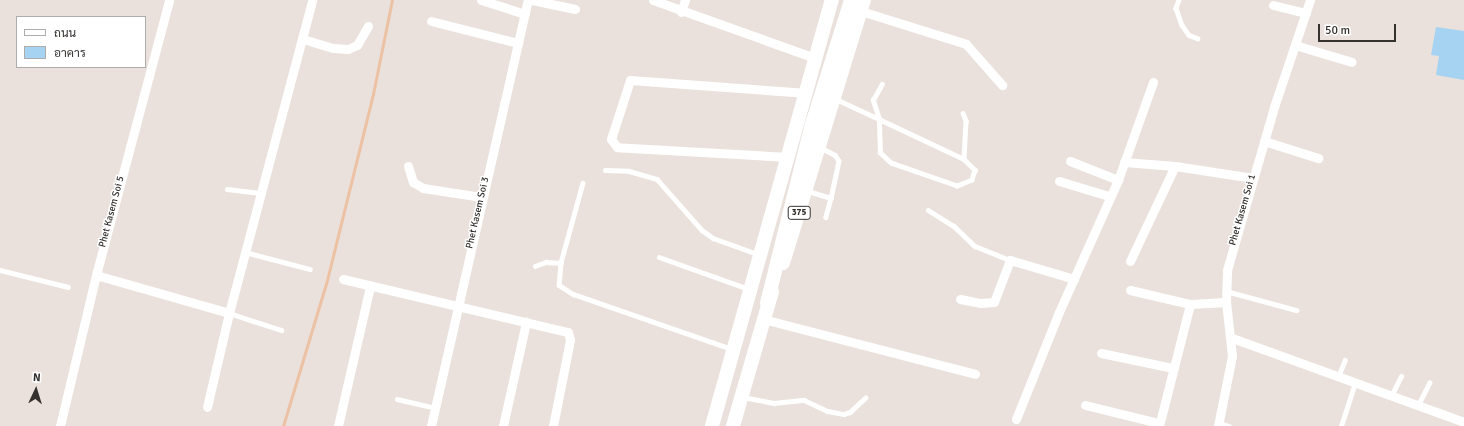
<!DOCTYPE html>
<meta charset="utf-8">
<style>
body{margin:0}
#map{position:relative;width:1464px;height:426px;overflow:hidden;background:#eae1dc;font-family:Signika,Sarabun,sans-serif}
div>[style]{position:absolute}
[style*='--x']{left:calc(var(--x)*1px);top:calc(var(--y)*1px);width:calc(var(--w)*1px);rotate:calc(var(--a)*1deg)}
.stream>*{height:3px;margin:-1.5px;padding:0 1.5px;transform-origin:1.5px;border-radius:1.5px;background:#edc1a4}
.building>*{inset:0;background:#a6d3f2}
.service>*{height:4.5px;margin:-2.25px;padding:0 2.25px;transform-origin:2.25px;border-radius:2.25px;background:#fff}
.minor>*{height:9px;margin:-4.5px;padding:0 4.5px;transform-origin:4.5px;border-radius:4.5px;background:#fff}
.primary>*{height:14px;margin:-7px;padding:0 7px;transform-origin:7px;border-radius:7px;background:#fff}
.trunk>*{height:14px;margin:-7px;padding:0 7px;transform-origin:7px;border-radius:7px;background:#fff}
span{translate:-50% -50%;white-space:nowrap;text-align:center;line-height:1.15;-webkit-text-stroke:3px #fff;paint-order:stroke}
.shield-label span{padding:1px 3px;background:#fff;border:1px solid;border-radius:3px;-webkit-text-stroke-width:0}
.shield-label{font-size:9px;color:#34312f;font-weight:700}
.street-label{font-size:10px;color:#34312f}
.legend{position:absolute;left:16px;top:16px;width:130px;height:52px;box-sizing:border-box;background:#fff;border:1px solid #aeadac;margin:0;padding:5px 7px;list-style:none;font-size:12px;color:#34312f}
.legend li{display:flex;align-items:center;gap:8px;height:20px}
.legend b{width:20px;border:1px solid #aeadac}
.north{position:absolute;left:16px;top:370px;width:40px;height:40px;-webkit-text-stroke:3px #fff;paint-order:stroke;rotate:4deg;font-size:11px;font-weight:700;line-height:16px;text-align:center;color:#34312f}
.north::after{content:'';display:block;margin:auto;width:14px;height:18px;background:#34312f;clip-path:polygon(50% 0,100% 100%,50% 72%,0 100%)}
.scale{position:absolute;left:1318px;top:24px;width:78px;height:18px;box-sizing:border-box;border:2px solid #34312f;border-top:0;padding-left:5px;font-size:12px;line-height:14px;white-space:nowrap;color:#34312f;-webkit-text-stroke:3px #fff;paint-order:stroke}
</style>
<div id="map">
<div class="stream">
<div style="--x:283;--y:426;--w:152;--a:-73.2"></div>
<div style="--x:327;--y:280;--w:192;--a:-76.1"></div>
<div style="--x:373;--y:94;--w:96;--a:-78.6"></div>
</div>
<div class="building">
<div style="clip-path:polygon(1436px 27px,1464px 31px,1464px 80px,1436px 75px,1439px 56px,1431px 55px)"></div>
</div>
<div class="service">
<div style="--x:1179;--y:0;--w:9;--a:111"></div>
<div style="--x:1176;--y:8;--w:18;--a:71"></div>
<div style="--x:1182;--y:25;--w:12;--a:55"></div>
<div style="--x:1189;--y:35;--w:9;--a:21"></div>
<div style="--x:836;--y:99;--w:47;--a:24.9"></div>
<div style="--x:879;--y:119;--w:94;--a:25.2"></div>
<div style="--x:964;--y:159;--w:16;--a:45"></div>
<div style="--x:975;--y:170;--w:10;--a:107"></div>
<div style="--x:972;--y:180;--w:16;--a:158"></div>
<div style="--x:957;--y:186;--w:70;--a:-160.8"></div>
<div style="--x:891;--y:163;--w:15;--a:-138"></div>
<div style="--x:880;--y:153;--w:34;--a:-92"></div>
<div style="--x:879;--y:119;--w:20;--a:-108"></div>
<div style="--x:873;--y:100;--w:18;--a:-61"></div>
<div style="--x:963;--y:113;--w:9;--a:69"></div>
<div style="--x:966;--y:121;--w:38;--a:93"></div>
<div style="--x:820;--y:147;--w:17;--a:28"></div>
<div style="--x:835;--y:155;--w:7;--a:56"></div>
<div style="--x:839;--y:161;--w:38;--a:102"></div>
<div style="--x:605;--y:170;--w:24;--a:2"></div>
<div style="--x:629;--y:171;--w:29;--a:16"></div>
<div style="--x:657;--y:179;--w:68;--a:48.6"></div>
<div style="--x:702;--y:230;--w:14;--a:36"></div>
<div style="--x:713;--y:238;--w:48;--a:19.6"></div>
<div style="--x:583;--y:183;--w:83;--a:105.4"></div>
<div style="--x:561;--y:263;--w:22;--a:95"></div>
<div style="--x:559;--y:285;--w:17;--a:33"></div>
<div style="--x:573;--y:294;--w:168;--a:19.1"></div>
<div style="--x:227;--y:189;--w:34;--a:7"></div>
<div style="--x:808;--y:191;--w:24;--a:17"></div>
<div style="--x:831;--y:198;--w:20;--a:105"></div>
<div style="--x:928;--y:210;--w:31;--a:32"></div>
<div style="--x:954;--y:226;--w:29;--a:44"></div>
<div style="--x:975;--y:246;--w:38;--a:22"></div>
<div style="--x:245;--y:252;--w:67;--a:14.7"></div>
<div style="--x:659;--y:257;--w:96;--a:19.6"></div>
<div style="--x:535;--y:266;--w:12;--a:-20"></div>
<div style="--x:546;--y:262;--w:15;--a:4"></div>
<div style="--x:0;--y:270;--w:70;--a:14"></div>
<div style="--x:1226;--y:291;--w:73;--a:15.2"></div>
<div style="--x:229;--y:313;--w:55;--a:18.1"></div>
<div style="--x:1338;--y:377;--w:18;--a:-68"></div>
<div style="--x:1391;--y:396;--w:22;--a:-63"></div>
<div style="--x:743;--y:397;--w:32;--a:11"></div>
<div style="--x:774;--y:403;--w:30;--a:-6"></div>
<div style="--x:804;--y:400;--w:26;--a:25"></div>
<div style="--x:828;--y:411;--w:16;--a:11"></div>
<div style="--x:844;--y:414;--w:6;--a:-18"></div>
<div style="--x:850;--y:412;--w:21;--a:-43"></div>
<div style="--x:397;--y:399;--w:39;--a:13"></div>
<div style="--x:1418;--y:405;--w:25;--a:-63"></div>
<div style="--x:1218;--y:422;--w:12;--a:20"></div>
<div style="--x:1341;--y:426;--w:45;--a:-72"></div>
</div>
<div class="minor">
<div style="--x:481;--y:0;--w:46;--a:17.7"></div>
<div style="--x:532;--y:0;--w:44;--a:11.8"></div>
<div style="--x:653;--y:0;--w:172;--a:19.7"></div>
<div style="--x:1273;--y:5;--w:34;--a:14"></div>
<div style="--x:861;--y:11;--w:110;--a:17.4"></div>
<div style="--x:966;--y:44;--w:55;--a:48.7"></div>
<div style="--x:681;--y:12;--w:13;--a:-72"></div>
<div style="--x:431;--y:21;--w:90;--a:14.2"></div>
<div style="--x:303;--y:39;--w:31;--a:17"></div>
<div style="--x:333;--y:48;--w:15;--a:4"></div>
<div style="--x:348;--y:49;--w:10;--a:-24"></div>
<div style="--x:357;--y:45;--w:22;--a:-60"></div>
<div style="--x:1295;--y:45;--w:59;--a:16.6"></div>
<div style="--x:1264;--y:141;--w:57;--a:17.5"></div>
<div style="--x:788;--y:157;--w:171;--a:-176.7"></div>
<div style="--x:617;--y:147;--w:10;--a:-127"></div>
<div style="--x:611;--y:139;--w:62;--a:-72.1"></div>
<div style="--x:630;--y:80;--w:175;--a:4.2"></div>
<div style="--x:1070;--y:161;--w:52;--a:21.6"></div>
<div style="--x:1124;--y:162;--w:51;--a:4.5"></div>
<div style="--x:1175;--y:166;--w:79;--a:8.7"></div>
<div style="--x:408;--y:166;--w:17;--a:73"></div>
<div style="--x:413;--y:182;--w:12;--a:31"></div>
<div style="--x:423;--y:188;--w:60;--a:8.7"></div>
<div style="--x:1059;--y:181;--w:52;--a:16.7"></div>
<div style="--x:1130;--y:261;--w:105;--a:-64.7"></div>
<div style="--x:96;--y:275;--w:138;--a:15.9"></div>
<div style="--x:343;--y:279;--w:231;--a:13.3"></div>
<div style="--x:568;--y:332;--w:8;--a:76"></div>
<div style="--x:570;--y:340;--w:88;--a:101.2"></div>
<div style="--x:1130;--y:290;--w:62;--a:13.1"></div>
<div style="--x:1190;--y:304;--w:36;--a:-3"></div>
<div style="--x:960;--y:299;--w:20;--a:11"></div>
<div style="--x:980;--y:303;--w:14;--a:-4"></div>
<div style="--x:994;--y:302;--w:45;--a:-69.1"></div>
<div style="--x:1010;--y:260;--w:67;--a:16.5"></div>
<div style="--x:763;--y:319;--w:219;--a:14.5"></div>
<div style="--x:1232;--y:338;--w:247;--a:19.9"></div>
<div style="--x:1101;--y:353;--w:74;--a:11.8"></div>
<div style="--x:1085;--y:405;--w:76;--a:13.7"></div>
<div style="--x:207;--y:407;--w:97;--a:-76.8"></div>
<div style="--x:229;--y:313;--w:324;--a:-75.1"></div>
<div style="--x:1016;--y:419;--w:115;--a:-68.1"></div>
<div style="--x:1059;--y:312;--w:145;--a:-65.9"></div>
<div style="--x:1118;--y:180;--w:104;--a:-70.3"></div>
<div style="--x:60;--y:426;--w:155;--a:-76.6"></div>
<div style="--x:96;--y:275;--w:285;--a:-75.1"></div>
<div style="--x:338;--y:426;--w:144;--a:-77.1"></div>
<div style="--x:431;--y:426;--w:437;--a:-77.2"></div>
<div style="--x:503;--y:426;--w:107;--a:-77.5"></div>
<div style="--x:1159;--y:426;--w:126;--a:-75.7"></div>
<div style="--x:1218;--y:426;--w:71;--a:-78.7"></div>
<div style="--x:1232;--y:356;--w:54;--a:-96.3"></div>
<div style="--x:1226;--y:302;--w:32;--a:-88"></div>
<div style="--x:1227;--y:270;--w:170;--a:-73.9"></div>
<div style="--x:1274;--y:107;--w:113;--a:-71.4"></div>
</div>
<div class="primary">
<div style="--x:783;--y:263;--w:275;--a:-72.9"></div>
<div style="--x:712;--y:426;--w:443;--a:-74.3"></div>
<div style="--x:733;--y:426;--w:140;--a:-73.8"></div>
</div>
<div class="trunk">
<div style="--x:767;--y:303;--w:185;--a:-75.9"></div>
<div style="--x:812;--y:124;--w:130;--a:-72.5"></div>
</div>
<div class="shield-label">
<span style="left:799px;top:213px">375</span>
</div>
<div class="street-label">
<span style="left:1243px;top:210px;rotate:-74deg">Phet Kasem Soi 1</span>
<span style="left:112px;top:212px;rotate:-75deg">Phet Kasem Soi 5</span>
<span style="left:478px;top:213px;rotate:-77deg">Phet Kasem Soi 3</span>
</div>
<ul class="legend">
<li><b style="height:5px;background:#fff"></b>ถนน</li>
<li><b style="height:11px;background:#a6d3f2"></b>อาคาร</li>
</ul>
<div class="north">N</div>
<div class="scale">50 m</div>
</div>
